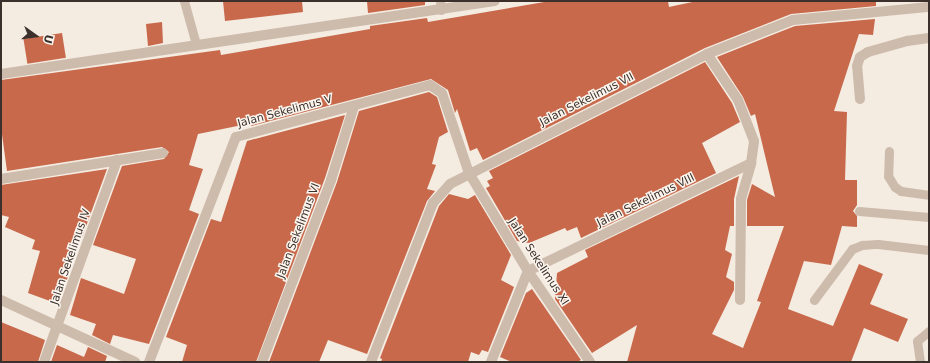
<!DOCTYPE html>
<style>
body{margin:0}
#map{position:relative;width:930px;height:363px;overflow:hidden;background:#f4ebe1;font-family:"DejaVu Sans",sans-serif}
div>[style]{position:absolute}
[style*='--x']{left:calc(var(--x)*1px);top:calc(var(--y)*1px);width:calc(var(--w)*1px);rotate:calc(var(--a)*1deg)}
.building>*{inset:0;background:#c8694b;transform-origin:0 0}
.lane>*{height:9px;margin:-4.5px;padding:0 4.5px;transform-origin:4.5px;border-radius:4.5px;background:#cdbbac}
.street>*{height:10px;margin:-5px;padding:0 5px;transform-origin:5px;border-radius:5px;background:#cdbbac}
span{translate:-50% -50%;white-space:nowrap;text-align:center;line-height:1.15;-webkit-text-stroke:3px #fbf5ee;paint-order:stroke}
.street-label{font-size:11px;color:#3b302b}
.frame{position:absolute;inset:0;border:2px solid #3b302b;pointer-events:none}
.north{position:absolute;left:16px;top:16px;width:40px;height:40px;-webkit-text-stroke:3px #fbf5ee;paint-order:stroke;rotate:104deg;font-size:11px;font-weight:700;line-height:16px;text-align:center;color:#3b302b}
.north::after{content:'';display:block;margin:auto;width:14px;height:18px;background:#3b302b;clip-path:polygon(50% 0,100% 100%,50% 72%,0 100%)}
</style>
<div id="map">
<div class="building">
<div style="clip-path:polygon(223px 1px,302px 1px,303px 12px,225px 21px)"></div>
<div style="clip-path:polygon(367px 1px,425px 1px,425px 5px,368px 13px)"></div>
<div style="clip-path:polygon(550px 1px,668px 1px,669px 7px,697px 1px,876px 1px,876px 6px,791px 14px,705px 48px,483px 160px,477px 148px,470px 151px,457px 109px,455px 113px,448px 90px,431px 79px,251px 126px,252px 123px,198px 134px,189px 165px,203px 169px,189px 210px,199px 214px,149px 344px,113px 335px,110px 344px,92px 335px,96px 324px,70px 315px,81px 278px,124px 294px,136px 259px,93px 245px,122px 166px,164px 159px,169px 152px,162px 147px,7px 171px,1px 127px,1px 80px,220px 50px,221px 55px,370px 29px,370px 26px,427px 18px,428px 22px)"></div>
<div style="clip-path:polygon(875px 19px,873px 35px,859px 34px,834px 111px,847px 112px,845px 180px,857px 180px,857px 205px,853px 211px,857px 216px,857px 227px,842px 226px,831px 265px,804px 261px,788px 309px,833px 326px,859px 264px,883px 274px,870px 304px,908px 319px,898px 342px,864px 328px,851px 362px,627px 362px,637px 325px,592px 353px,555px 299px,557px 273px,588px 257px,585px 250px,739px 176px,734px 199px,734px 226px,730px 226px,725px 250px,732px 254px,726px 277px,734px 282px,734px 290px,712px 334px,743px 348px,761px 302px,757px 301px,784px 226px,747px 226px,747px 200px,752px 184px,775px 197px,755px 114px,751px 116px,743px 97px,717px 57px,795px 26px)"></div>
<div style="clip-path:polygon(162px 22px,163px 43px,148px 46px,146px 24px)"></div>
<div style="left:62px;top:33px;width:25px;height:39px;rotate:81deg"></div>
<div style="clip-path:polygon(705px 62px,732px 103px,740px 122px,702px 143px,716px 173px,581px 238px,577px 227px,567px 231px,565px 228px,529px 243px,517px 241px,486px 188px,490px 186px,487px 181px,493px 178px,489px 171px)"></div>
<div style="clip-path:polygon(429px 92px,437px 97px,448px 132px,439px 137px,432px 164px,436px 165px,427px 189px,435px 191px,427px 201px,367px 354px,328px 340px,319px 362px,269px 362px,337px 182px,359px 111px)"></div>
<div style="clip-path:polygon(345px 115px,325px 178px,256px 362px,182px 362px,187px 345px,166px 337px,211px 219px,221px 222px,247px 141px)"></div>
<div style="clip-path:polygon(107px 169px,81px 240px,77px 239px,66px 273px,69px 274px,58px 304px,28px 293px,40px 251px,32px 249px,35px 240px,5px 227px,9px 217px,1px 215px,1px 185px)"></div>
<div style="clip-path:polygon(449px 194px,468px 199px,475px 195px,511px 255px,501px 280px,514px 287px,488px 352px,482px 350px,479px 355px,471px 352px,468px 362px,381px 362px,382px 359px,380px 358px,439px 206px)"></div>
<div style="clip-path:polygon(532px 289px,581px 360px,577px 362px,512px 362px,500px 357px,526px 293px)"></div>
<div style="clip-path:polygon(1px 322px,45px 340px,38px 362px,1px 362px)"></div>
<div style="clip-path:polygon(57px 345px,84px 357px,88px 347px,107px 356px,105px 362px,51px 362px)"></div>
</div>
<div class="lane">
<div style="--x:184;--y:1;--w:45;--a:74.4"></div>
<div style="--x:440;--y:1;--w:9;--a:84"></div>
<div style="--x:889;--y:151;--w:25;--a:92"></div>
<div style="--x:888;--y:176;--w:13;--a:58"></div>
<div style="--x:895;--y:187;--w:7;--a:34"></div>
<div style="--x:901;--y:191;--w:28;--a:8"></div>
<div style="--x:859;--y:211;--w:70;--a:4.9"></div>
<div style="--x:814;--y:300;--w:64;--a:-53.3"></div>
<div style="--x:852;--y:249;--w:11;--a:-22"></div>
<div style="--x:862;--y:245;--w:16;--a:-4"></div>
<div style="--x:878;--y:244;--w:51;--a:6.7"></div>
<div style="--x:920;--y:362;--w:21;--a:-98"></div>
<div style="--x:917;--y:341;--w:16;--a:-40"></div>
</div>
<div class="street">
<div style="--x:1;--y:74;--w:499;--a:-8.4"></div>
<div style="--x:860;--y:99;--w:33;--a:-95"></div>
<div style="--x:857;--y:66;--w:9;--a:-72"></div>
<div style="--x:860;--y:57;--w:9;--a:-32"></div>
<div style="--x:868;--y:52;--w:41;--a:-15.8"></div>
<div style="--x:907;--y:41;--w:22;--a:-8"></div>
<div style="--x:1;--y:179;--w:164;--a:-9.1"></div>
<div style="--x:1;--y:300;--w:148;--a:24.8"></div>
<div style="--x:740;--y:300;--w:101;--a:-89.4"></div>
<div style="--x:741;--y:199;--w:37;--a:-74"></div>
<div style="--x:44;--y:362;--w:215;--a:-70.1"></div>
<div style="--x:149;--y:362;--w:241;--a:-68.9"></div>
<div style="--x:236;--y:137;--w:201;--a:-15"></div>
<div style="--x:430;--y:85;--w:14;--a:34"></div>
<div style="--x:442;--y:93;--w:84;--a:71.4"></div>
<div style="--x:469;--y:173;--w:114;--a:59"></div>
<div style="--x:528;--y:271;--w:110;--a:55.7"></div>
<div style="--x:262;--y:362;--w:195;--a:-69.2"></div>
<div style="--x:331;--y:180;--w:77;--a:-72.7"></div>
<div style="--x:371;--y:362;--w:171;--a:-68.7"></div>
<div style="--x:433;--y:203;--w:25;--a:-48"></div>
<div style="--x:450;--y:184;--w:288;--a:-26.8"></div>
<div style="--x:707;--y:54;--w:92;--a:-21.6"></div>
<div style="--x:793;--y:20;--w:137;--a:-5.5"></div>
<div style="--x:491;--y:362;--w:98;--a:-67.9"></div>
<div style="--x:528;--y:271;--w:248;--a:-25.8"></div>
<div style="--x:751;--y:163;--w:22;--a:-82"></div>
<div style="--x:754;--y:141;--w:44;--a:-111.3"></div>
<div style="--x:738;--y:100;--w:55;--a:-124"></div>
</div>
<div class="street-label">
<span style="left:587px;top:100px;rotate:-27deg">Jalan Sekelimus VII</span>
<span style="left:285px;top:112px;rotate:-15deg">Jalan Sekelimus V</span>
<span style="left:646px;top:201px;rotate:-26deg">Jalan Sekelimus VIII</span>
<span style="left:299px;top:231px;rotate:-69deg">Jalan Sekelimus VI</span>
<span style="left:71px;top:257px;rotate:-71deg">Jalan Sekelimus IV</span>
<span style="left:538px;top:262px;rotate:57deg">Jalan Sekelimus XI</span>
</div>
<div class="frame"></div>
<div class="north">U</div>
</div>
